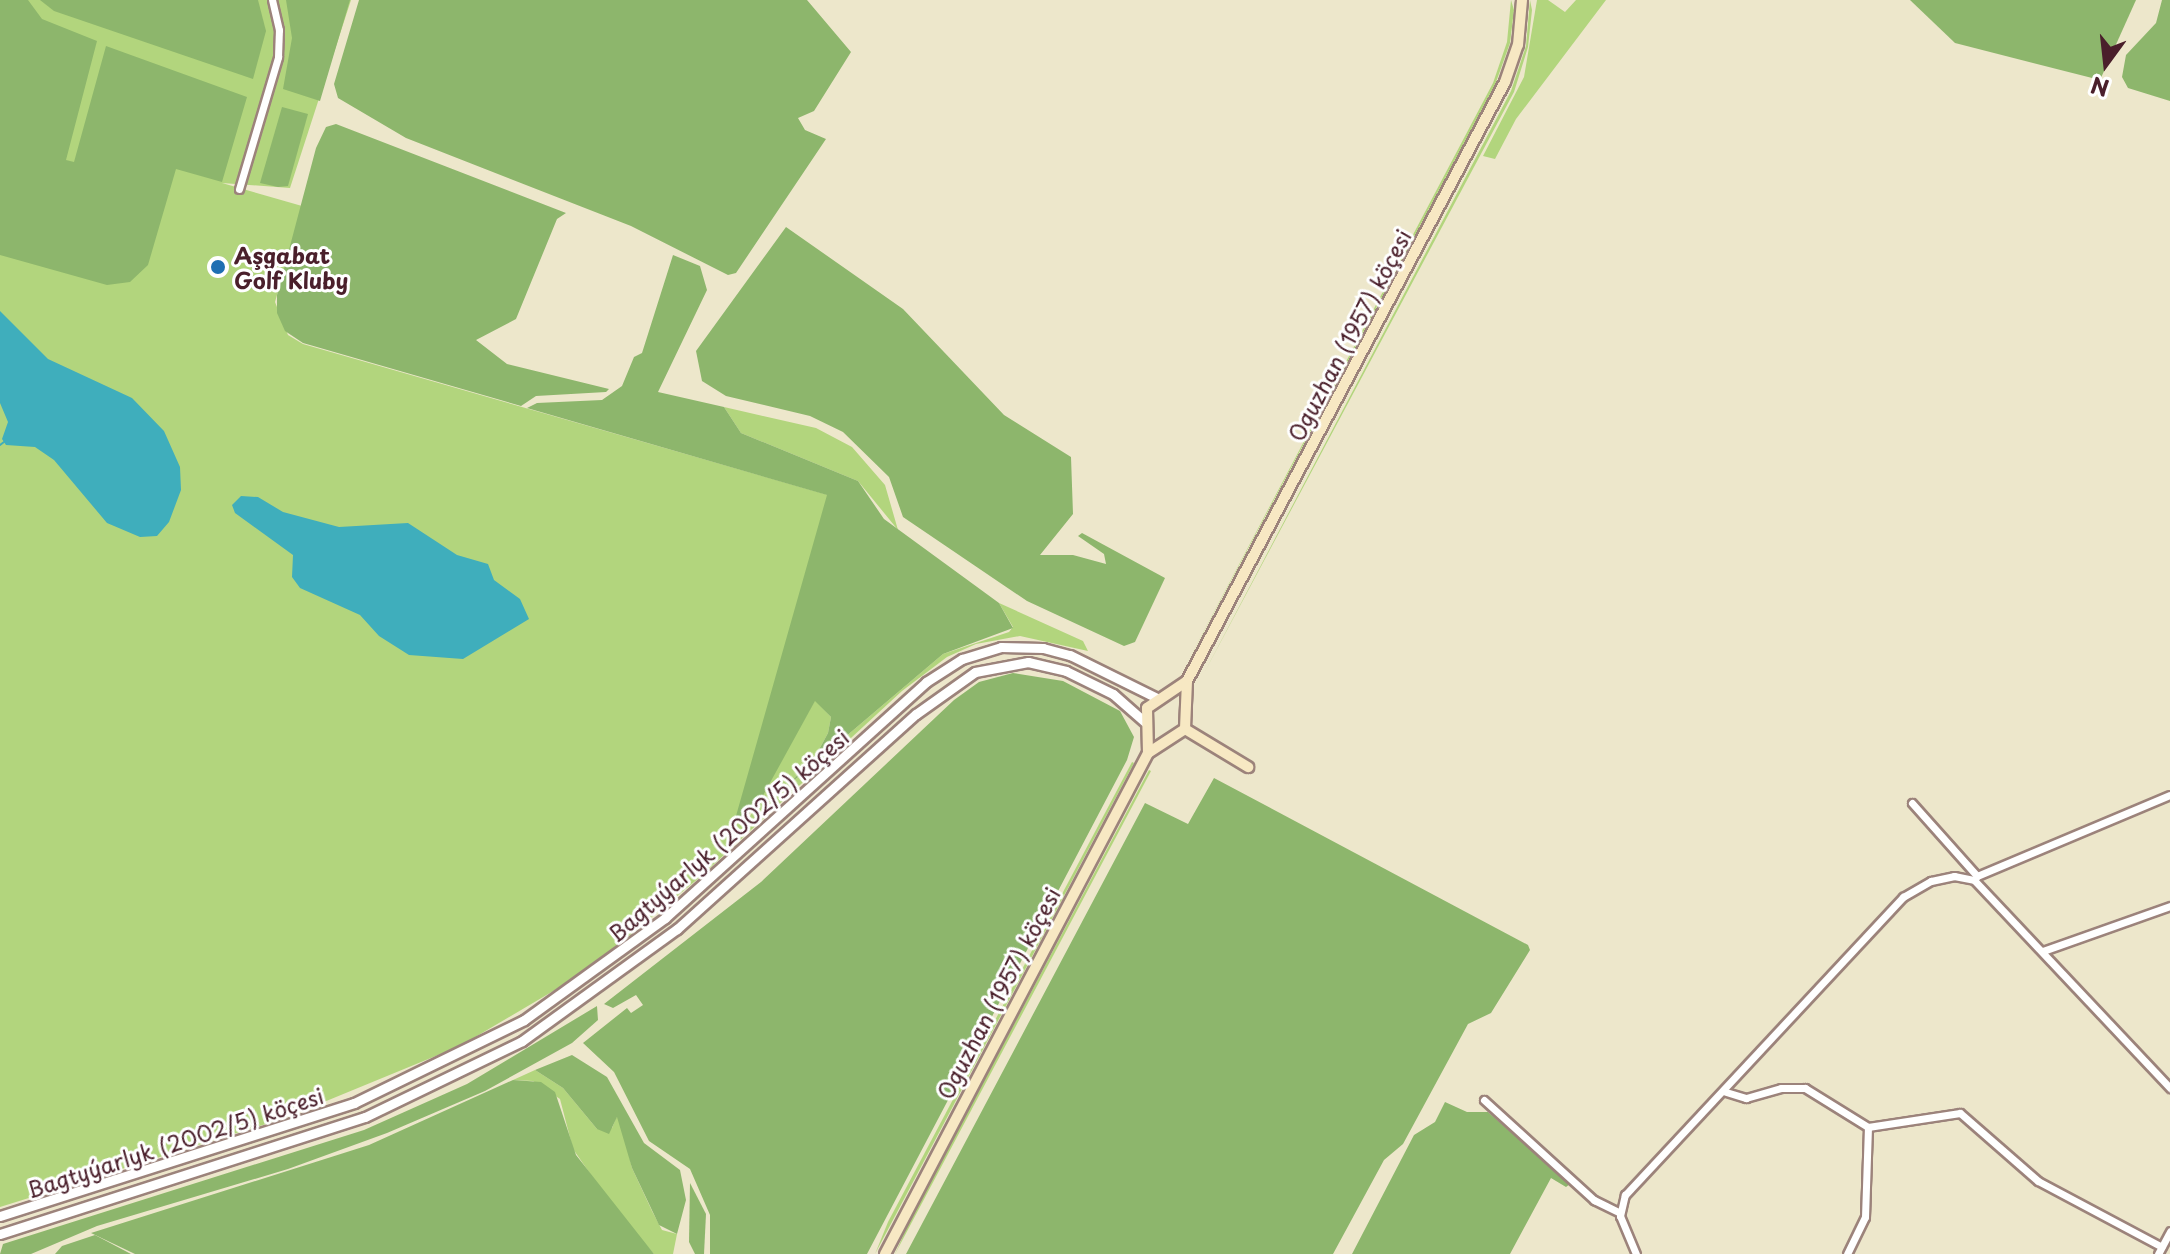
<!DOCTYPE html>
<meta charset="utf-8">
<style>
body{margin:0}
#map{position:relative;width:2170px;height:1254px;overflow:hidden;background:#ede7cb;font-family:"Playpen Sans",sans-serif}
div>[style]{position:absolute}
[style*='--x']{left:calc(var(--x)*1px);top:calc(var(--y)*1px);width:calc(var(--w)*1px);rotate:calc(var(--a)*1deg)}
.green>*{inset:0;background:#b2d57d}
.forest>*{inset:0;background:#8db66c}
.water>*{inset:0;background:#3faebc}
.stream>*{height:2px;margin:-1px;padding:0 1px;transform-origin:1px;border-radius:1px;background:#3faebc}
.roads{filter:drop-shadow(2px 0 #9c837b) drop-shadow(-2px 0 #9c837b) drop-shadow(0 2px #9c837b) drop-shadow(0 -2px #9c837b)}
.minor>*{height:7px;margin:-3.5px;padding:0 3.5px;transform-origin:3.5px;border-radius:3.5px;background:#fff}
.tertiary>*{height:9px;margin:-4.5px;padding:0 4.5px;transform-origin:4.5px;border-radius:4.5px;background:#fff}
.secondary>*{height:10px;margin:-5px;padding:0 5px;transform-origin:5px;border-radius:5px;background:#f7e8c3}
.dots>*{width:22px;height:22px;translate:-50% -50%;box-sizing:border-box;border:4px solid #fff;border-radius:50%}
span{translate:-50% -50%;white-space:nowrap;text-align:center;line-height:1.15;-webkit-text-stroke:6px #fff;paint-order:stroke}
.poi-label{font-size:22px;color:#4a1f2b;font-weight:700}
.left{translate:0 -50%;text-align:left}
.street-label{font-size:22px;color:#4a1f2b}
.north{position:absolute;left:2066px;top:24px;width:80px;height:80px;-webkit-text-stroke:6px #fff;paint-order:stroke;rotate:195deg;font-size:22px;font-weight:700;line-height:32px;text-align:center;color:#4a1f2b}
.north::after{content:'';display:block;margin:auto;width:28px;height:36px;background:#4a1f2b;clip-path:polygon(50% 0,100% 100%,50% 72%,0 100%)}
</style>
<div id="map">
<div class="green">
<div style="clip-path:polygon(0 0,351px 0,290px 188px,222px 183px,302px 206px,275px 302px,288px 335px,303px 344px,828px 495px,735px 823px,750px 816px,815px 700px,831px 717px,828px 733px,815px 757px,785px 788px,943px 654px,1009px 632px,1013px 627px,999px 603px,1083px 641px,1088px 651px,1020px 636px,976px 644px,947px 657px,902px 691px,699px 878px,619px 944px,560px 987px,460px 1046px,285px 1118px,0 1207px)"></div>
<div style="clip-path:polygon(1511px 0,1514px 10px,1510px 43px,1495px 85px,1185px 667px,1493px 83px,1507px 42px)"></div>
<div style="clip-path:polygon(1530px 0,1532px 10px,1528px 47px,1514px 92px,1202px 677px,1511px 91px,1526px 46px)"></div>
<div style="clip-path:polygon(1537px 0,1548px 0,1565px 12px,1576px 0,1606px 0,1516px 119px,1495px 159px,1483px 156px,1524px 77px)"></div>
<div style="clip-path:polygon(724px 407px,816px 428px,852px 447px,885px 485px,898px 530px,858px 481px,741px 433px)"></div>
<div style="clip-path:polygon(1132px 762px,1134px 763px,875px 1254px,888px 1222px)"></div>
<div style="clip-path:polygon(1149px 770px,1151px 771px,895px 1254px,911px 1218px)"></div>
<div style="clip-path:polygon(535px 1070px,563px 1088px,597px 1129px,612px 1128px,617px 1116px,622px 1124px,632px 1168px,652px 1211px,662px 1230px,677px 1234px,673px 1254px,654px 1254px,616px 1211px,573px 1149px,560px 1099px,533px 1081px,513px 1080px)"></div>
</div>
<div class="forest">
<div style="clip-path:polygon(0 0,28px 0,42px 19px,97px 41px,66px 160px,74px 162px,106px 46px,247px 97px,222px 182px,176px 169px,148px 265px,130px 282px,107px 285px,0 255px)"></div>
<div style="clip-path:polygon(40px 0,258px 0,266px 31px,253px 79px,54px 11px)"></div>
<div style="clip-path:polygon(286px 0,350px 0,320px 101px,283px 89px,292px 38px)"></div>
<div style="clip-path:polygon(359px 0,807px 0,851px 52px,814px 111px,798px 118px,805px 130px,826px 139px,736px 273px,728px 275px,631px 226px,406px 138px,338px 98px,334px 84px)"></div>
<div style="clip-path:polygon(1910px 0,2136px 0,2100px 80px,1955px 43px)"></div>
<div style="clip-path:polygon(2162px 0,2170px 0,2170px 101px,2128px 88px,2122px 77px,2126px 55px,2156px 23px)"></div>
<div style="clip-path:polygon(282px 107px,308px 114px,288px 186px,278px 187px,260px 183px)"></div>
<div style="clip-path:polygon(336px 124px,566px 213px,557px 219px,516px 319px,476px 340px,507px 364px,609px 389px,606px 392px,536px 396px,521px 406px,303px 343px,285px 331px,277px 313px,277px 295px,316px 148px,326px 127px)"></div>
<div style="clip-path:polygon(786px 227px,903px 309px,1004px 415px,1071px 457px,1073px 514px,1040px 555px,1073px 555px,1106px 564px,1104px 554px,1078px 536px,1082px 533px,1165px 578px,1135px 642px,1124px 646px,1027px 601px,903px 517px,889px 477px,843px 432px,810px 416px,726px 396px,702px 381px,696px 351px)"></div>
<div style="clip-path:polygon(673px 255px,700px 266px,707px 290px,658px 392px,724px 407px,741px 433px,858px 481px,884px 519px,999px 603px,1013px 628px,943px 654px,785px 788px,815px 757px,828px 733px,831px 717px,815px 701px,760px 801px,742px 822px,734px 823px,827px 495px,527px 408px,537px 403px,602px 400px,622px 386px,634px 357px,642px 353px)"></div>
<div style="clip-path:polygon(1013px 673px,1063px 681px,1120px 711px,1134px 737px,1127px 760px,867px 1254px,710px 1254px,710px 1215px,690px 1169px,649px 1141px,614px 1072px,583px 1043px,627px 1008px,631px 1013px,643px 1005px,636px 995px,613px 1008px,604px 1004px,761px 882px,954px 700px,979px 682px)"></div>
<div style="clip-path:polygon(1214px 778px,1528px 945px,1530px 950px,1491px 1013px,1468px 1024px,1403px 1144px,1384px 1160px,1333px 1254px,906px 1254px,1145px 803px,1188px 824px)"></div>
<div style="clip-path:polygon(597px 1006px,598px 1020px,572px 1043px,485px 1091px,387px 1133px,288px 1169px,97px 1226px,31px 1254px,0 1254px,3px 1244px,364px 1130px,467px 1084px)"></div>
<div style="clip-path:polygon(572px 1055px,607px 1077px,644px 1143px,680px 1170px,686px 1200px,677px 1234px,659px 1225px,632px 1168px,617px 1117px,609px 1134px,597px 1129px,563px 1088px,535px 1070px)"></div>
<div style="clip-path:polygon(513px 1080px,541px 1082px,555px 1092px,576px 1155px,654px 1254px,135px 1254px,91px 1233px,369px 1145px)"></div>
<div style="clip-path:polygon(1445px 1102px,1467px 1112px,1488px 1112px,1570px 1184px,1566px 1187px,1551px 1178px,1510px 1254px,1352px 1254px,1414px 1135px,1435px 1122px)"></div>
<div style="clip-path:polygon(690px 1183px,706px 1214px,704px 1254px,695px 1254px,689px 1242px)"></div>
<div style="clip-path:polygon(95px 1235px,131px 1254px,55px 1254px,62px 1246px)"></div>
</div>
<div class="water">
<div style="clip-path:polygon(0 311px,48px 359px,132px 398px,164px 431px,180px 467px,181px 490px,169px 522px,157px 536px,140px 537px,107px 523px,54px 460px,35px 447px,6px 445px,2px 439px,8px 422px,0 403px)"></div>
<div style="clip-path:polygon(241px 496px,258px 497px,283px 512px,339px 527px,408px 523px,457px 555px,488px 564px,494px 580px,520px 599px,529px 619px,463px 659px,409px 655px,379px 636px,360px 615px,300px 588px,292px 577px,293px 555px,235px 513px,232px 505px)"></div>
</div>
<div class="stream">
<div style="--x:0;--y:445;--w:5;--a:-37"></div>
</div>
<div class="roads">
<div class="minor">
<div style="--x:239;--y:189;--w:138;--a:-73.5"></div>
<div style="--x:278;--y:57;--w:27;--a:-88"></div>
<div style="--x:279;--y:30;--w:31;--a:-103"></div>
<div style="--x:1912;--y:803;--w:98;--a:48.3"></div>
<div style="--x:1977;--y:876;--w:209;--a:-22.8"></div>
<div style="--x:2043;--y:951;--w:135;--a:-19.5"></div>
<div style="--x:1726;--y:1092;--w:21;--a:17"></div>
<div style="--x:1746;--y:1098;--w:36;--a:-16"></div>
<div style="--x:1781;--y:1088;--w:24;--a:0"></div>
<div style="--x:1805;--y:1088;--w:74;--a:31.8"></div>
<div style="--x:1868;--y:1127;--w:93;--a:-8.7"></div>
<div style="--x:1960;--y:1113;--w:103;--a:41.1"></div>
<div style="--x:2038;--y:1181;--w:140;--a:28"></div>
<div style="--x:1484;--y:1100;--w:149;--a:42.3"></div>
<div style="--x:1594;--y:1200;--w:28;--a:26"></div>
<div style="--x:1636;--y:1254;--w:41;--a:-112.8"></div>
<div style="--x:1620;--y:1216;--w:22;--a:-77"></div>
<div style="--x:1625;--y:1195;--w:408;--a:-47"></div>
<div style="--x:1903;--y:897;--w:32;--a:-30"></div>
<div style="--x:1931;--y:881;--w:24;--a:-12"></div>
<div style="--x:1954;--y:876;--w:20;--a:11"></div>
<div style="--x:1974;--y:880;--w:286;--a:46.7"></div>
<div style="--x:1847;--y:1254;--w:41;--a:-64.1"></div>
<div style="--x:1865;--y:1217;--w:90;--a:-88.1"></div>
<div style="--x:2158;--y:1254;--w:26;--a:-62"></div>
</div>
<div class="tertiary">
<div style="--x:0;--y:1216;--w:372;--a:-17.7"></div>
<div style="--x:354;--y:1103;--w:189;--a:-26"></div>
<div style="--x:524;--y:1020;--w:174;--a:-35.9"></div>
<div style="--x:665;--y:918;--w:352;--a:-42.1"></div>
<div style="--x:926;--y:682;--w:43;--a:-32.6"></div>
<div style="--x:962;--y:659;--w:41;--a:-17.1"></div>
<div style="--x:1001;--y:647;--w:42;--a:1.4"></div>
<div style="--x:1043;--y:648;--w:28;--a:15"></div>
<div style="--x:1070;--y:655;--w:97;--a:26.3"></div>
<div style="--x:0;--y:1234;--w:383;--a:-17.8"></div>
<div style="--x:365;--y:1117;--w:174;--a:-25.8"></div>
<div style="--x:522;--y:1041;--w:191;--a:-35.9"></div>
<div style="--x:677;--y:929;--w:321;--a:-42"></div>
<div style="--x:916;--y:714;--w:72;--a:-35.4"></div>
<div style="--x:975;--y:672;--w:54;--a:-10.7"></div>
<div style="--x:1028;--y:662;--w:39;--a:13"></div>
<div style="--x:1066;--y:671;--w:52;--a:26.1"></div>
<div style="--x:1113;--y:694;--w:43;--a:41.2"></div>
</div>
<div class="secondary">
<div style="--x:1187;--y:681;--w:678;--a:-62.04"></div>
<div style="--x:1505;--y:82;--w:39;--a:-71"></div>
<div style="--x:1518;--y:45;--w:45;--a:-84.9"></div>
<div style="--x:1185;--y:729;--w:74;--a:31.1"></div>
<div style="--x:885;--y:1254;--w:566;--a:-62.3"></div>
<div style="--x:1148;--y:753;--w:45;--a:-91.3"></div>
<div style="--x:1147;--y:708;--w:48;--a:-34"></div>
<div style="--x:1187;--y:681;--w:48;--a:92.4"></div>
<div style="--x:1185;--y:729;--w:44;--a:147"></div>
</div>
</div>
<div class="dots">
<div style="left:218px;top:267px;background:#1f6fb2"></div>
</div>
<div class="poi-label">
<span class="left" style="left:234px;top:267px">Aşgabat<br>Golf Kluby</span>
</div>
<div class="street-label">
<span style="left:1349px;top:335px;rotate:-62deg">Oguzhan (1957) köçesi</span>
<span style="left:728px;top:835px;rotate:-41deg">Bagtyýarlyk (2002/5) köçesi</span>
<span style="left:998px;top:993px;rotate:-62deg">Oguzhan (1957) köçesi</span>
<span style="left:175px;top:1142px;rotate:-18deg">Bagtyýarlyk (2002/5) köçesi</span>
</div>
<div class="north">N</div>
</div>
